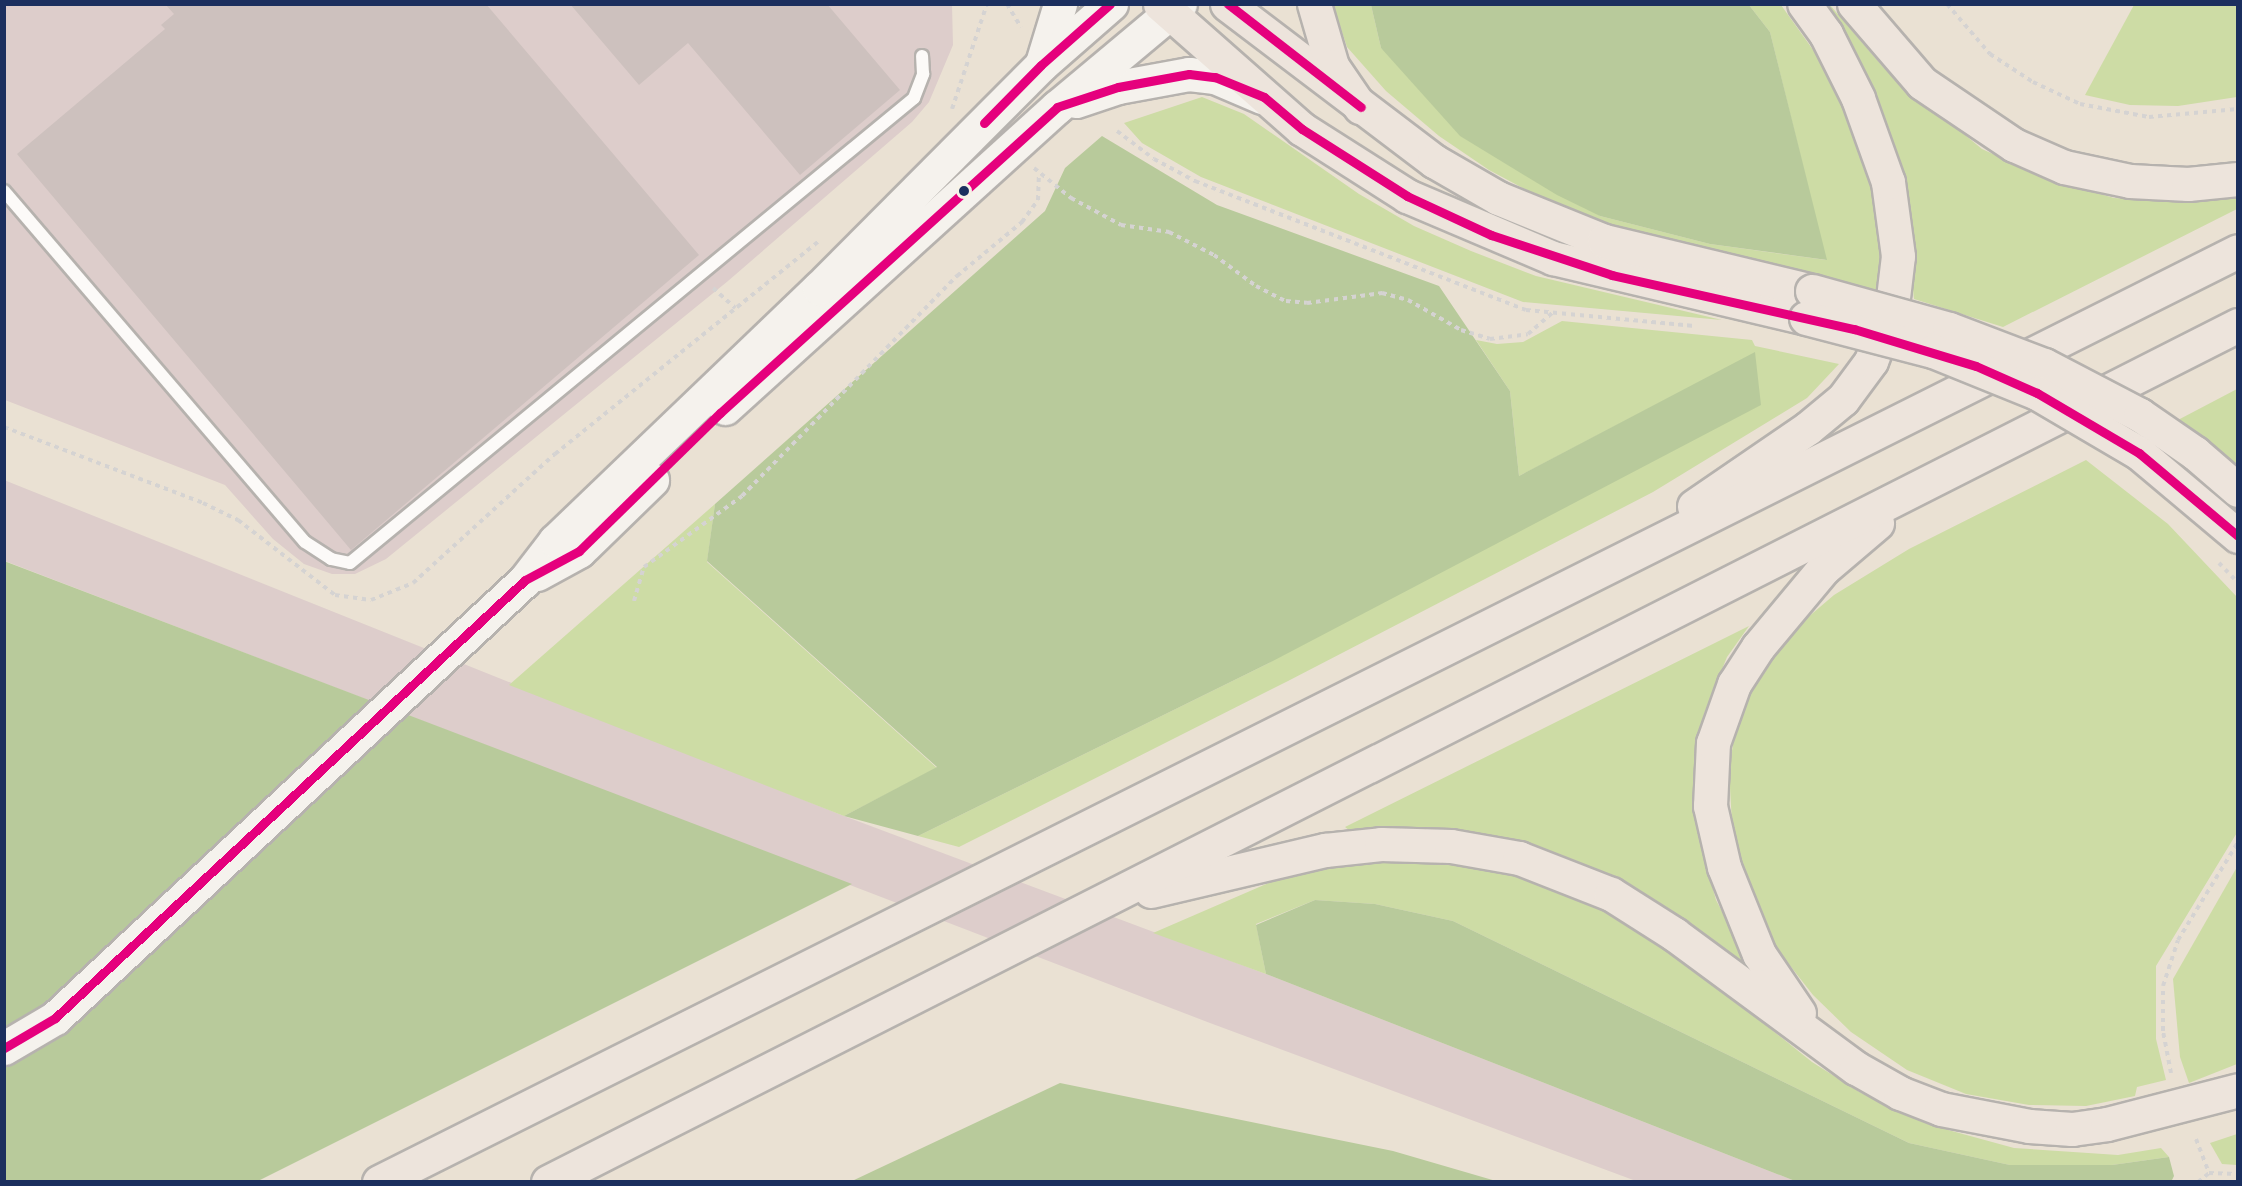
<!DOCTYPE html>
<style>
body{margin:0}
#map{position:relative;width:2242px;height:1186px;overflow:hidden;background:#eae1d3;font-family:"Patrick Hand",sans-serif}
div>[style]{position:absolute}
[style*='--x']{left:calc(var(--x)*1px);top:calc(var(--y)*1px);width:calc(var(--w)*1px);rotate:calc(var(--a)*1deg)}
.industrial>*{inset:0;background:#ddcdcb}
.green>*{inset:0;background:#cddca5}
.forest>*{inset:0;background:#b8ca9b}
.building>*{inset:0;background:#cdc1be}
.path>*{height:4px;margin-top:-2px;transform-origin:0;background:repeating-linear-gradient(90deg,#d5d3d2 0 4.5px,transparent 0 9px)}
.roads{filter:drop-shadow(2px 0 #b6b2ae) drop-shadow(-2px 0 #b6b2ae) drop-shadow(0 2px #b6b2ae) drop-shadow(0 -2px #b6b2ae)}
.lane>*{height:12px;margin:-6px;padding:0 6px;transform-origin:6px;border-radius:6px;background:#fcfaf8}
.secondary>*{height:33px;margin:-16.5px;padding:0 16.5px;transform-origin:16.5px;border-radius:16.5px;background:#f5f2ed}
.primary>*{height:33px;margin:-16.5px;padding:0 16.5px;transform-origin:16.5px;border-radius:16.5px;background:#ede4dc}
.highway>*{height:33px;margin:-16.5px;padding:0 16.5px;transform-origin:16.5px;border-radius:16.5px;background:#ede4dc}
.path-bridge>*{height:4px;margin-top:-2px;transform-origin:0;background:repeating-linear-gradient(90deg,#d5d3d2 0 4.5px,transparent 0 9px)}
.bridges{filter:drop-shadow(2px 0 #b6b2ae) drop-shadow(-2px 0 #b6b2ae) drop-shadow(0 2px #b6b2ae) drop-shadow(0 -2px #b6b2ae)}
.primary-bridge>*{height:33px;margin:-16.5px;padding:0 16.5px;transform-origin:16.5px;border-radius:16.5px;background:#ede4dc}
.bus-1>*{height:9px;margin:-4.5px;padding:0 4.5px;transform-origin:4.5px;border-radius:4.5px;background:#e5007d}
.dots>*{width:16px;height:16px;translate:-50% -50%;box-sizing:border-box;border:3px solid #f7f3e8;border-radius:50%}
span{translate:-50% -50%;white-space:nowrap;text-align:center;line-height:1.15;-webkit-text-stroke:6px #f7f3e8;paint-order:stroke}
.frame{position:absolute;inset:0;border:6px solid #1b2f5e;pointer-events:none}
</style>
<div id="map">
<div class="industrial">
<div style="clip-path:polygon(5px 5px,952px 5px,953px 45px,929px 102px,912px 122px,728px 281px,386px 559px,355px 574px,332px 574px,304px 564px,273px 539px,225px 485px,5px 400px)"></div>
<div style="clip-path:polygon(4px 480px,844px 816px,1266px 974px,1795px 1181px,1636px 1181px,1210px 1023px,5px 561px)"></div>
</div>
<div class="green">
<div style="clip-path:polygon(1333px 5px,1371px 5px,1381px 48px,1600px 216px,1710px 244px,1826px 260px,1770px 32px,1749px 5px,1781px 5px,1826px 68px,1863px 148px,1877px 213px,1882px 292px,1677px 246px,1596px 221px,1547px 201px,1489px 170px,1439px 136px,1386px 91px,1347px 47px)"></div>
<div style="clip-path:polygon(1819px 5px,1830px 5px,1883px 67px,1982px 149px,2045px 178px,2114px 198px,2174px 201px,2237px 193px,2237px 209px,2003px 327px,1914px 299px,1905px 218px)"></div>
<div style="clip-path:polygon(2134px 5px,2237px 5px,2237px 97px,2178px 106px,2130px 105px,2085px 95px)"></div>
<div style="clip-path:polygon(1202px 97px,1244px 114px,1359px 194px,1414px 226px,1471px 251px,1536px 276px,1722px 320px,1523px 302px,1201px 177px,1142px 143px,1124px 123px)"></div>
<div style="clip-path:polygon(1562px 321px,1752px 340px,1755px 346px,1839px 364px,1807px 398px,1653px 492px,1288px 681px,959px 847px,918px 836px,1269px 663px,1755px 353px,1519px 476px,1510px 391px,1476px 340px,1497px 344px,1523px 342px)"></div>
<div style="clip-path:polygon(2237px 389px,2237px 470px,2176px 421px)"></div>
<div style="clip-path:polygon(2086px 460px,2168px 524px,2237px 597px,2238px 831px,2156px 966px,2156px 1039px,2166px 1080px,2137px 1087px,2135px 1096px,2086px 1106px,2029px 1105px,1966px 1094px,1907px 1070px,1851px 1032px,1813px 995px,1774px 945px,1744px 888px,1733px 842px,1729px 770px,1739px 706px,1786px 636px,1834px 595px,1909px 549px)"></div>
<div style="clip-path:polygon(715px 504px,707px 562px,937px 768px,844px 816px,509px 685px)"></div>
<div style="clip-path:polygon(1749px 626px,1727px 657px,1704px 714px,1695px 782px,1699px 838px,1716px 900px,1753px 971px,1743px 972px,1690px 924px,1611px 880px,1529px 844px,1459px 833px,1354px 834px,1345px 827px)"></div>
<div style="clip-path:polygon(1376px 856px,1472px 857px,1602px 904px,1672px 950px,1812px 1062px,1861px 1093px,1930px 1125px,2014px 1148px,2118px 1155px,2161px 1148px,2169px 1157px,2112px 1165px,2010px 1165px,1909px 1143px,1453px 921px,1375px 904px,1315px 900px,1256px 924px,1266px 974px,1153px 933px,1308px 866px)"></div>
<div style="clip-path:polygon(2237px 867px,2237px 1064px,2189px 1083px,2180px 1057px,2173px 979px)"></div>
<div style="clip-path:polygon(2237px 1134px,2237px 1165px,2222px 1164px,2210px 1143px)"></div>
</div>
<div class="forest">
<div style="clip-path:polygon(1371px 5px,1749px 5px,1770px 32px,1827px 260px,1710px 244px,1600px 216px,1557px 195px,1460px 136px,1381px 48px)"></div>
<div style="clip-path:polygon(1102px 136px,1217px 205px,1439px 286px,1510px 391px,1519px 476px,1755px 352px,1761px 405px,1269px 663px,918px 836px,844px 816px,937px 767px,707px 561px,715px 504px,1045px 211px,1065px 168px)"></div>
<div style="clip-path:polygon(4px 561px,852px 884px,258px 1181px,5px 1181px)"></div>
<div style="clip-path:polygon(1315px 900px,1375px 904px,1453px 921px,1909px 1143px,2010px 1165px,2112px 1165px,2169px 1157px,2174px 1176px,2171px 1182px,1795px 1181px,1266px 974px,1256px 925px)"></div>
<div style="clip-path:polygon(1060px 1083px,1393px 1151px,1496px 1181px,852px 1181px)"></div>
</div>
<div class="building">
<div style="clip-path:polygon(165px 4px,486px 4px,699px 255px,351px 550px,17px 154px,165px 29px,161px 25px,174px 14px)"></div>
<div style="clip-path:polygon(570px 4px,827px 4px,900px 90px,800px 175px,688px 43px,639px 85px)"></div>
</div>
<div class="path">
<div style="--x:1007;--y:4;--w:27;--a:59"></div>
<div style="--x:1947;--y:4;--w:66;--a:49.3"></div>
<div style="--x:1990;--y:54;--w:51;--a:33.1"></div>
<div style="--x:2033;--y:82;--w:52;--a:25.1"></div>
<div style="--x:2080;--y:104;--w:70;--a:10.7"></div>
<div style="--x:2149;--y:117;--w:89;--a:-5.1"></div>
<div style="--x:952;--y:109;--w:111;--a:-71.6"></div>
<div style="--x:1117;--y:131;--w:46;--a:37.1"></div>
<div style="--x:1154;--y:159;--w:47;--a:28.2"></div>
<div style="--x:1195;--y:181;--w:355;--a:21.3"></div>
<div style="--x:1526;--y:310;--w:169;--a:5.4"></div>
<div style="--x:1034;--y:168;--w:48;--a:39"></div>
<div style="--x:1071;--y:198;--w:57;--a:28.4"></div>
<div style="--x:1121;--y:225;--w:49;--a:8.3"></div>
<div style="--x:1169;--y:232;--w:51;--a:27.1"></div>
<div style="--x:1214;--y:255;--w:52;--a:36.4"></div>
<div style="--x:1256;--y:286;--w:34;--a:27"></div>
<div style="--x:1286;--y:301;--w:21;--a:5"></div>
<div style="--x:1307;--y:303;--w:76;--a:-7.6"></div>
<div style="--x:1382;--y:293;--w:27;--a:15"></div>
<div style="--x:1408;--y:300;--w:61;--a:29.5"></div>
<div style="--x:1461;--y:330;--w:30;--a:17"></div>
<div style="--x:1490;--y:339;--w:38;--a:-7"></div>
<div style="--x:1528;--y:334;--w:32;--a:-41"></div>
<div style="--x:713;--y:288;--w:30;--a:42"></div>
<div style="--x:4;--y:427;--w:213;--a:20.9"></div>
<div style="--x:203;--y:503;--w:39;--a:26"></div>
<div style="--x:238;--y:520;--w:123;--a:37.7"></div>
<div style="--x:335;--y:595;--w:36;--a:8"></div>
<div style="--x:371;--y:600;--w:45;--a:-22"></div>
<div style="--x:413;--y:583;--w:192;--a:-42.3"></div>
<div style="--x:555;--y:454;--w:338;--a:-38.9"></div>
<div style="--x:634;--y:601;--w:35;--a:-74"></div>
<div style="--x:644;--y:567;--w:121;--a:-35.9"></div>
<div style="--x:742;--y:496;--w:308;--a:-45.7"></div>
<div style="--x:957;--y:276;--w:85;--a:-39.7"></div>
<div style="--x:1022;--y:222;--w:27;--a:-54"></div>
<div style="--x:1038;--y:200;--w:25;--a:-88"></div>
<div style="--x:2171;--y:1073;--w:43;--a:-100.8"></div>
<div style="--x:2163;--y:1031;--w:45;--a:-90"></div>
<div style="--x:2163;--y:986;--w:48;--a:-71.9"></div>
<div style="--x:2178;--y:940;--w:115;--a:-58.5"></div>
<div style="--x:2196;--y:1139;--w:36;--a:69"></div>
<div style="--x:2198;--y:1182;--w:14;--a:-39"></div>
<div style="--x:2209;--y:1173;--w:29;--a:2"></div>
</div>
<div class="roads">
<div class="lane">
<div style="--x:4;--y:191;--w:462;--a:49.4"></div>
<div style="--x:305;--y:542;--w:31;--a:33"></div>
<div style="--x:331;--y:559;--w:19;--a:12"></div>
<div style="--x:350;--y:563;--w:731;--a:-39.5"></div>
<div style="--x:914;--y:98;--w:26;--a:-69"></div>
<div style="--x:923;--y:74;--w:18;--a:-93"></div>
</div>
<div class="secondary">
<div style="--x:1042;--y:63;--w:62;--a:-73"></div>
<div style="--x:1076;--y:101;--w:44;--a:-18.4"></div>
<div style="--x:1118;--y:87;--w:72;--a:-10.4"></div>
<div style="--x:1189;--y:74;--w:26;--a:7"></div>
<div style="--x:1215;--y:77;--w:51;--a:23.1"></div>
<div style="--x:725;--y:408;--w:448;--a:-42.2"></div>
<div style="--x:1057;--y:107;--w:160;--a:-39.9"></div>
<div style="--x:537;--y:574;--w:48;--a:-28.7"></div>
<div style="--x:579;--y:551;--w:102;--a:-44.2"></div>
<div style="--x:4;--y:1048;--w:59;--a:-30.5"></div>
<div style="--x:55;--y:1018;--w:642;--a:-42.98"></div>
<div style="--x:525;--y:580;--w:49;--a:-52.4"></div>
<div style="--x:555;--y:541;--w:366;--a:-43.8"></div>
<div style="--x:819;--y:288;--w:315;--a:-45.1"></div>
<div style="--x:1041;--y:65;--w:93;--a:-41.1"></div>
</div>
<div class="primary">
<div style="--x:1160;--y:4;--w:189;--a:41.4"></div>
<div style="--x:1302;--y:129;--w:125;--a:32.5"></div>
<div style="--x:1407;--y:196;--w:159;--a:23"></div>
<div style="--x:1553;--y:258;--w:260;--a:13.3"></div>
<div style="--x:1227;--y:4;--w:260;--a:37.2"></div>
<div style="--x:1434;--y:161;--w:74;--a:30"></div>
<div style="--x:1498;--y:198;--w:114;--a:22.1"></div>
<div style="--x:1604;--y:241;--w:214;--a:13.5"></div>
</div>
<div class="highway">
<div style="--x:1314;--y:4;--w:65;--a:73.8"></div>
<div style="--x:1332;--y:66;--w:50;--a:55.7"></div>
<div style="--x:1854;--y:4;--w:104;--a:49.3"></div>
<div style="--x:1922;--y:83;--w:111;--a:34"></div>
<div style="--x:2014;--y:145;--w:55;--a:23.7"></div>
<div style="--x:2064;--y:167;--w:67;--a:12"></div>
<div style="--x:2130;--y:181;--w:58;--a:3"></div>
<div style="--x:2188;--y:184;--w:50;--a:-5.7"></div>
<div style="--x:1694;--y:506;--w:138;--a:-34.4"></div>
<div style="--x:1808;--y:428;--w:45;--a:-39.6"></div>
<div style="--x:1843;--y:399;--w:47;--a:-53.6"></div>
<div style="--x:1871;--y:361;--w:59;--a:-69.1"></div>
<div style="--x:1892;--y:306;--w:50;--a:-83.2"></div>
<div style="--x:1898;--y:256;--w:75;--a:-97.7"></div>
<div style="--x:1888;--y:182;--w:89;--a:-109.7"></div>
<div style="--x:1858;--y:98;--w:72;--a:-116.6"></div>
<div style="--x:1826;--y:34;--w:37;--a:-126"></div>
<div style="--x:1151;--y:891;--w:179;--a:-13.3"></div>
<div style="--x:1325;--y:850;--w:56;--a:-6.1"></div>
<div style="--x:1381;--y:844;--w:70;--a:1.6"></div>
<div style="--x:1451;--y:846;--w:69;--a:10"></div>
<div style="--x:1519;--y:858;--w:99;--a:21.4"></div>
<div style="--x:1611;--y:894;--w:75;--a:32.4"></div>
<div style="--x:1674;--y:934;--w:226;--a:36.4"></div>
<div style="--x:1856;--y:1068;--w:51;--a:29.6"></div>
<div style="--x:1900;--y:1093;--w:44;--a:21.3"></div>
<div style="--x:1941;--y:1109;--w:90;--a:10.9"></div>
<div style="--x:2029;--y:1126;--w:43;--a:4"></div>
<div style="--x:2072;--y:1129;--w:35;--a:-8"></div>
<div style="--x:2107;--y:1124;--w:135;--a:-14.5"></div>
<div style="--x:1799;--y:1013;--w:71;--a:-124.1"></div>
<div style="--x:1759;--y:954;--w:94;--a:-111.9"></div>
<div style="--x:1724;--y:867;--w:63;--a:-102.9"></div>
<div style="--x:1710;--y:806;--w:63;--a:-87.3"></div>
<div style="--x:1713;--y:743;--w:63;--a:-70.4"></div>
<div style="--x:1734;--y:684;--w:44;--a:-57"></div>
<div style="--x:1758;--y:647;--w:102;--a:-50.2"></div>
<div style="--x:1823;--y:569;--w:71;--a:-40.4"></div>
<div style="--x:379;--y:1182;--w:2079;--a:-26.6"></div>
<div style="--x:548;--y:1182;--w:1895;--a:-26.89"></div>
</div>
</div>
<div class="path-bridge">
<div style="--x:2219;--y:563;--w:28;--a:46"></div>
</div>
<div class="bridges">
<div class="primary-bridge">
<div style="--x:1812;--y:291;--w:142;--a:15.5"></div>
<div style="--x:1949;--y:329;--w:102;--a:20.8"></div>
<div style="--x:2044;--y:365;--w:108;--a:27.5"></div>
<div style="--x:2140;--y:415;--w:67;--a:34.6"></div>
<div style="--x:2195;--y:453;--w:57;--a:40.7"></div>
<div style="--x:1806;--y:318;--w:131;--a:14.6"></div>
<div style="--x:1933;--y:351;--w:112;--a:22"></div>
<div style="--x:2037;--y:393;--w:118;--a:30.5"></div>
<div style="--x:2139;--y:453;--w:129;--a:40"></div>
</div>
</div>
<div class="bus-1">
<div style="--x:1228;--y:4;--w:168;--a:37.8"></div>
<div style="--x:984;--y:123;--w:81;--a:-45.5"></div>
<div style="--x:1041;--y:65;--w:92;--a:-41.5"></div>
<div style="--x:4;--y:1048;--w:59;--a:-30.5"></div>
<div style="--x:55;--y:1018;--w:642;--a:-42.98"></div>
<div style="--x:525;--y:580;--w:61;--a:-28.2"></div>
<div style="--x:579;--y:551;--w:197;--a:-44.4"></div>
<div style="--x:720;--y:413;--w:455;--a:-42.2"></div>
<div style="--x:1057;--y:107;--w:64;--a:-18.2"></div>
<div style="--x:1118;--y:87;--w:72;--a:-10.4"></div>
<div style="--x:1189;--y:74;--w:26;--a:7"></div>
<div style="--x:1215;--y:77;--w:53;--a:22.2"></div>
<div style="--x:1264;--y:97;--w:50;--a:40.1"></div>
<div style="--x:1302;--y:129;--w:125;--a:32.5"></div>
<div style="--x:1407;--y:196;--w:93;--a:24.9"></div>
<div style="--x:1491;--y:235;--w:127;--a:18.3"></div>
<div style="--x:1612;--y:275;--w:248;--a:12.6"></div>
<div style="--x:1854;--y:329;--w:127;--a:16.9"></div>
<div style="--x:1976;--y:366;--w:67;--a:23.9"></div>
<div style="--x:2037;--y:393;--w:118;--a:30.5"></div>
<div style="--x:2139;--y:453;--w:129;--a:40"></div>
</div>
<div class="dots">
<div style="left:964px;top:191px;background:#1b2f5e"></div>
</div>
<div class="frame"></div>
</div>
